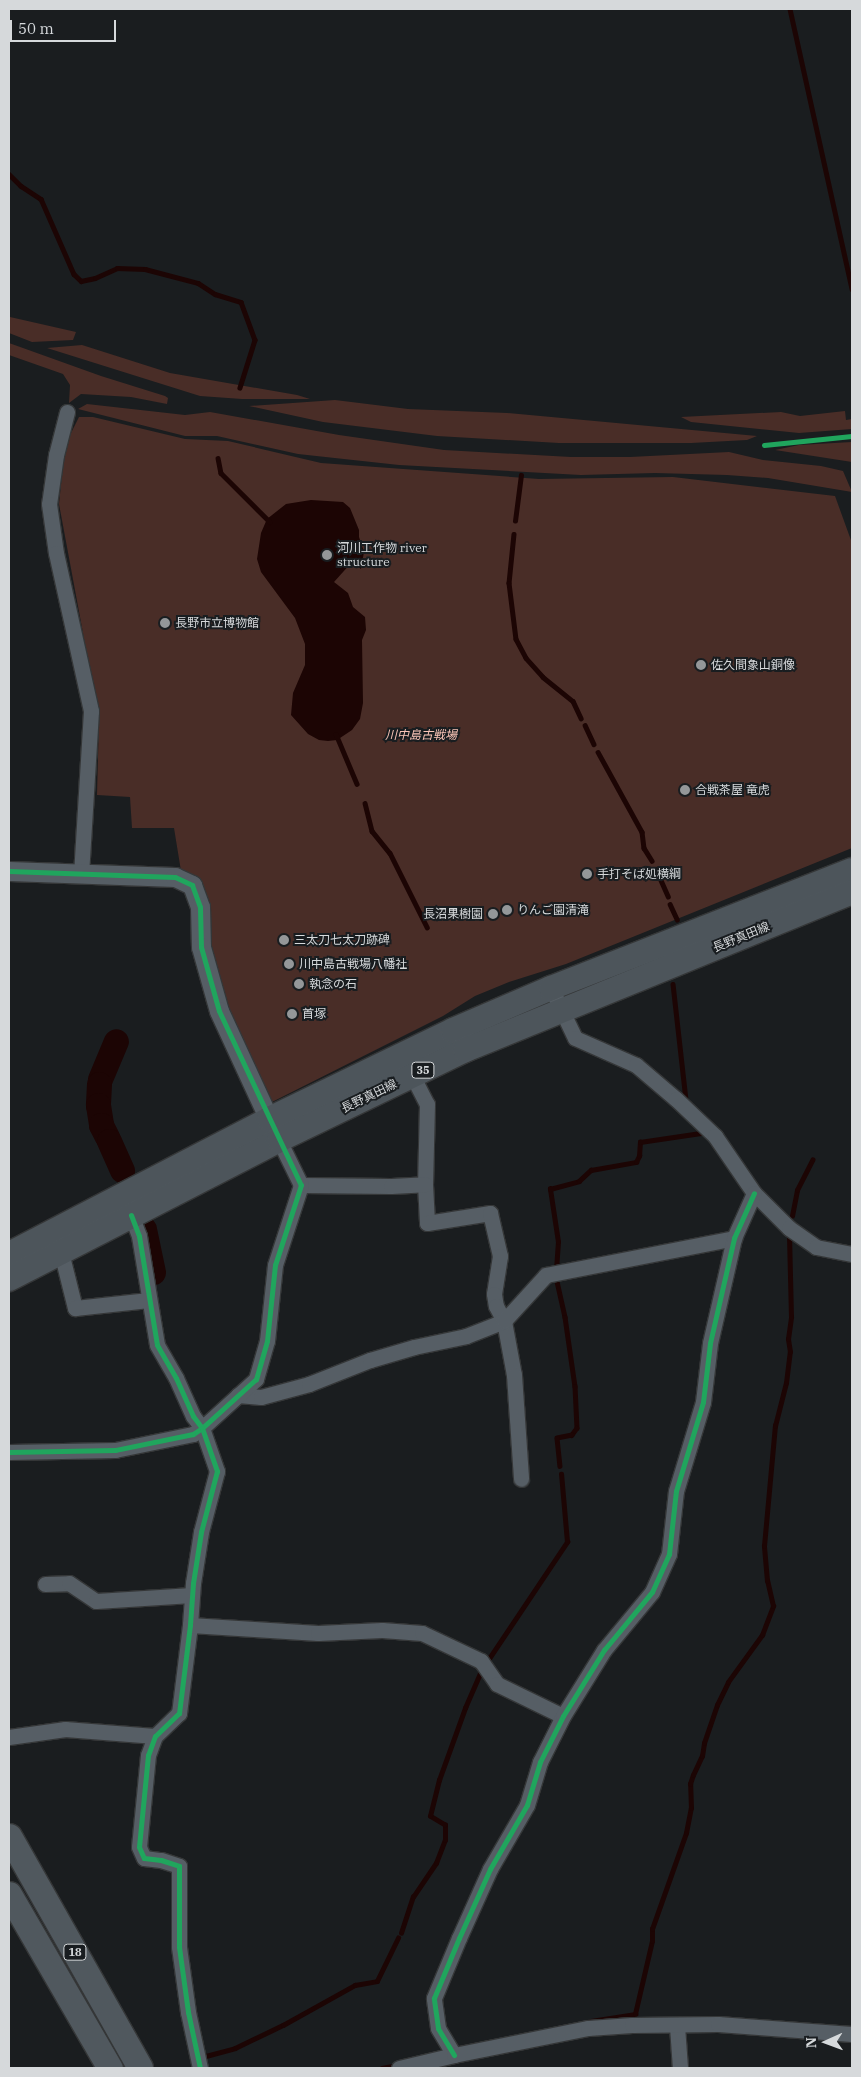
<!DOCTYPE html>
<meta charset="utf-8">
<style>
body{margin:0}
#map{position:relative;width:861px;height:2077px;overflow:hidden;background:#1a1d1f;font-family:"IBM Plex Serif","Noto Sans JP",serif}
div>[style]{position:absolute}
[style*='--x']{left:calc(var(--x)*1px);top:calc(var(--y)*1px);width:calc(var(--w)*1px);rotate:calc(var(--a)*1deg)}
.green>*{inset:0;background:#492d27}
.water>*{inset:0;background:#1c0504}
.stream>*{height:4.5px;margin:-2.25px;padding:0 2.25px;transform-origin:2.25px;border-radius:2.25px;background:#1c0504}
.river>*{height:25px;margin:-12.5px;padding:0 12.5px;transform-origin:12.5px;border-radius:12.5px;background:#1c0504}
.roads{filter:drop-shadow(1px 0 #353738) drop-shadow(-1px 0 #353738) drop-shadow(0 1px #353738) drop-shadow(0 -1px #353738)}
.minor>*{height:15px;margin:-7.5px;padding:0 7.5px;transform-origin:7.5px;border-radius:7.5px;background:#565e65}
.tertiary>*{height:19px;margin:-9.5px;padding:0 9.5px;transform-origin:9.5px;border-radius:9.5px;background:#565e65}
.primary>*{height:24px;margin:-12px;padding:0 12px;transform-origin:12px;border-radius:12px;background:#4d555b}
.trunk>*{height:25px;margin:-12.5px;padding:0 12.5px;transform-origin:12.5px;border-radius:12.5px;background:#50585e}
.cycleway>*{height:5px;margin:-2.5px;padding:0 2.5px;transform-origin:2.5px;border-radius:2.5px;background:#20a55d}
.dots>*{width:14px;height:14px;translate:-50% -50%;box-sizing:border-box;border:2px solid #191d20;border-radius:50%}
span{translate:-50% -50%;white-space:nowrap;text-align:center;line-height:1.15;-webkit-text-stroke:4px #191d20;paint-order:stroke}
.shield-label span{padding:1px 4px;background:#191d20;border:1px solid;border-radius:4px;-webkit-text-stroke-width:0}
.shield-label{font-size:11px;color:#d6d9db;font-weight:700}
.poi-label{font-size:12px;color:#d6d9db}
.left{translate:0 -50%;text-align:left}
.right{translate:-100% -50%;text-align:right}
.park-label{font-size:12px;color:#f9c4b6;font-style:italic}
.street-label{font-size:12px;color:#d6d9db}
.frame{position:absolute;inset:0;border:10px solid #d6d9db;pointer-events:none}
.north{position:absolute;left:801px;top:2017px;width:50px;height:50px;-webkit-text-stroke:4px #191d20;paint-order:stroke;rotate:268deg;font-size:14px;font-weight:700;line-height:20px;text-align:center;color:#d6d9db}
.north::after{content:'';display:block;margin:auto;width:18px;height:22px;background:#d6d9db;clip-path:polygon(50% 0,100% 100%,50% 72%,0 100%)}
.scale{position:absolute;left:10px;top:20px;width:106px;height:22px;box-sizing:border-box;border:2px solid #d6d9db;border-top:0;padding-left:6px;font-size:15px;line-height:18px;white-space:nowrap;color:#d6d9db;-webkit-text-stroke:4px #191d20;paint-order:stroke}
</style>
<div id="map">
<div class="green">
<div style="clip-path:polygon(9px 316px,10px 317px,76px 332px,73px 340px,32px 342px,9px 333px)"></div>
<div style="clip-path:polygon(9px 343px,101px 376px,165px 396px,168px 398px,167px 404px,131px 397px,81px 394px,69px 403px,70px 385px,63px 374px,9px 355px)"></div>
<div style="clip-path:polygon(82px 345px,170px 373px,297px 395px,310px 399px,242px 399px,200px 396px,47px 348px)"></div>
<div style="clip-path:polygon(335px 400px,408px 409px,507px 413px,757px 436px,747px 440px,691px 443px,559px 443px,437px 436px,323px 422px,249px 406px)"></div>
<div style="clip-path:polygon(87px 404px,185px 415px,210px 412px,339px 435px,444px 450px,571px 457px,630px 457px,729px 452px,763px 460px,821px 466px,843px 471px,852px 492px,768px 478px,727px 475px,655px 473px,581px 475px,399px 465px,298px 454px,217px 436px,185px 436px,78px 409px)"></div>
<div style="clip-path:polygon(845px 411px,846px 420px,852px 419px,852px 429px,799px 433px,691px 422px,681px 417px,781px 412px,800px 416px)"></div>
<div style="clip-path:polygon(79px 417px,93px 417px,185px 439px,228px 441px,321px 463px,539px 479px,673px 477px,835px 496px,852px 543px,852px 848px,566px 964px,509px 982px,475px 996px,443px 1016px,272px 1102px,221px 999px,211px 960px,211px 925px,204px 887px,181px 871px,174px 828px,132px 828px,130px 797px,97px 795px,99px 719px,59px 504px,65px 445px)"></div>
<div style="clip-path:polygon(852px 442px,852px 462px,775px 450px,799px 445px)"></div>
</div>
<div class="water">
<div style="clip-path:polygon(311px 500px,343px 502px,350px 508px,359px 530px,359px 537px,364px 552px,361px 569px,352px 562px,334px 582px,348px 593px,353px 607px,365px 617px,366px 630px,362px 640px,363px 703px,360px 719px,352px 730px,337px 740px,328px 741px,319px 740px,308px 734px,291px 715px,293px 693px,305px 665px,305px 644px,295px 618px,261px 572px,257px 559px,261px 533px,267px 519px,286px 504px)"></div>
</div>
<div class="stream">
<div style="--x:790;--y:9;--w:287;--a:77.5"></div>
<div style="--x:9;--y:174;--w:17;--a:45"></div>
<div style="--x:21;--y:186;--w:24;--a:33"></div>
<div style="--x:41;--y:199;--w:82;--a:66.3"></div>
<div style="--x:74;--y:274;--w:10;--a:45"></div>
<div style="--x:81;--y:281;--w:14;--a:-12"></div>
<div style="--x:95;--y:278;--w:24;--a:-24"></div>
<div style="--x:117;--y:268;--w:28;--a:2"></div>
<div style="--x:145;--y:269;--w:55;--a:14.8"></div>
<div style="--x:198;--y:283;--w:20;--a:33"></div>
<div style="--x:215;--y:294;--w:27;--a:17"></div>
<div style="--x:241;--y:302;--w:40;--a:69.8"></div>
<div style="--x:255;--y:340;--w:50;--a:107.4"></div>
<div style="--x:218;--y:458;--w:15;--a:79"></div>
<div style="--x:221;--y:473;--w:69;--a:45"></div>
<div style="--x:515;--y:521;--w:46;--a:-82.6"></div>
<div style="--x:514;--y:534;--w:49;--a:95.8"></div>
<div style="--x:509;--y:583;--w:56;--a:82.9"></div>
<div style="--x:516;--y:639;--w:21;--a:62"></div>
<div style="--x:526;--y:658;--w:25;--a:48"></div>
<div style="--x:543;--y:677;--w:38;--a:39"></div>
<div style="--x:573;--y:701;--w:19;--a:65"></div>
<div style="--x:585;--y:725;--w:21;--a:65"></div>
<div style="--x:336;--y:734;--w:54;--a:67.2"></div>
<div style="--x:598;--y:752;--w:91;--a:61.2"></div>
<div style="--x:642;--y:832;--w:16;--a:83"></div>
<div style="--x:644;--y:848;--w:15;--a:58"></div>
<div style="--x:365;--y:803;--w:29;--a:76"></div>
<div style="--x:372;--y:831;--w:28;--a:51"></div>
<div style="--x:390;--y:853;--w:83;--a:63.4"></div>
<div style="--x:656;--y:869;--w:30;--a:66"></div>
<div style="--x:670;--y:904;--w:17;--a:65"></div>
<div style="--x:673;--y:984;--w:117;--a:83.6"></div>
<div style="--x:792;--y:1216;--w:26;--a:-79"></div>
<div style="--x:797;--y:1190;--w:34;--a:-63"></div>
<div style="--x:556;--y:1270;--w:28;--a:-86"></div>
<div style="--x:558;--y:1242;--w:54;--a:-98.6"></div>
<div style="--x:550;--y:1189;--w:30;--a:-15"></div>
<div style="--x:579;--y:1181;--w:16;--a:-43"></div>
<div style="--x:591;--y:1170;--w:46;--a:-10.1"></div>
<div style="--x:636;--y:1162;--w:7;--a:-63"></div>
<div style="--x:639;--y:1156;--w:14;--a:-86"></div>
<div style="--x:640;--y:1142;--w:61;--a:-8.5"></div>
<div style="--x:556;--y:1277;--w:41;--a:77.3"></div>
<div style="--x:565;--y:1317;--w:70;--a:81.8"></div>
<div style="--x:575;--y:1386;--w:42;--a:87.3"></div>
<div style="--x:577;--y:1428;--w:9;--a:126"></div>
<div style="--x:572;--y:1435;--w:15;--a:169"></div>
<div style="--x:557;--y:1438;--w:28;--a:84"></div>
<div style="--x:486;--y:1663;--w:146;--a:-56.2"></div>
<div style="--x:567;--y:1542;--w:68;--a:-95"></div>
<div style="--x:401;--y:1933;--w:38;--a:-72"></div>
<div style="--x:413;--y:1897;--w:41;--a:-55.9"></div>
<div style="--x:436;--y:1863;--w:25;--a:-69"></div>
<div style="--x:445;--y:1840;--w:15;--a:-90"></div>
<div style="--x:445;--y:1825;--w:17;--a:-149"></div>
<div style="--x:430;--y:1816;--w:37;--a:-76"></div>
<div style="--x:439;--y:1780;--w:77;--a:-70.1"></div>
<div style="--x:465;--y:1708;--w:40;--a:-66.6"></div>
<div style="--x:591;--y:2021;--w:45;--a:-9"></div>
<div style="--x:635;--y:2014;--w:75;--a:-76.9"></div>
<div style="--x:652;--y:1941;--w:12;--a:-90"></div>
<div style="--x:652;--y:1929;--w:102;--a:-70.5"></div>
<div style="--x:686;--y:1833;--w:25;--a:-79"></div>
<div style="--x:691;--y:1808;--w:24;--a:-92"></div>
<div style="--x:690;--y:1784;--w:9;--a:-72"></div>
<div style="--x:693;--y:1775;--w:21;--a:-65"></div>
<div style="--x:702;--y:1756;--w:13;--a:-81"></div>
<div style="--x:704;--y:1743;--w:40;--a:-71.1"></div>
<div style="--x:717;--y:1705;--w:25;--a:-64"></div>
<div style="--x:728;--y:1682;--w:58;--a:-54.1"></div>
<div style="--x:762;--y:1635;--w:31;--a:-69"></div>
<div style="--x:773;--y:1606;--w:26;--a:-103"></div>
<div style="--x:767;--y:1581;--w:35;--a:-95"></div>
<div style="--x:764;--y:1546;--w:121;--a:-84.8"></div>
<div style="--x:775;--y:1426;--w:44;--a:-75.7"></div>
<div style="--x:786;--y:1383;--w:31;--a:-83"></div>
<div style="--x:790;--y:1352;--w:13;--a:-99"></div>
<div style="--x:788;--y:1339;--w:22;--a:-82"></div>
<div style="--x:791;--y:1317;--w:81;--a:-91.4"></div>
<div style="--x:202;--y:2060;--w:3;--a:-90"></div>
<div style="--x:202;--y:2057;--w:34;--a:-15"></div>
<div style="--x:235;--y:2048;--w:53;--a:-25.6"></div>
<div style="--x:283;--y:2025;--w:82;--a:-29.1"></div>
<div style="--x:355;--y:1985;--w:22;--a:-10"></div>
<div style="--x:377;--y:1981;--w:48;--a:-64"></div>
<div style="--x:382;--y:2068;--w:15;--a:-11"></div>
</div>
<div class="river">
<div style="--x:100;--y:1079;--w:41;--a:-67.2"></div>
<div style="--x:99;--y:1084;--w:21;--a:93"></div>
<div style="--x:98;--y:1105;--w:20;--a:81"></div>
<div style="--x:101;--y:1125;--w:13;--a:63"></div>
<div style="--x:109;--y:1141;--w:32;--a:66"></div>
<div style="--x:144;--y:1229;--w:44;--a:78.2"></div>
</div>
<div class="roads">
<div class="minor">
<div style="--x:67;--y:412;--w:44;--a:104.3"></div>
<div style="--x:56;--y:455;--w:49;--a:98.1"></div>
<div style="--x:49;--y:504;--w:49;--a:81.9"></div>
<div style="--x:56;--y:553;--w:162;--a:77.5"></div>
<div style="--x:91;--y:711;--w:164;--a:93.5"></div>
<div style="--x:551;--y:988;--w:55;--a:64.4"></div>
<div style="--x:575;--y:1038;--w:67;--a:23.9"></div>
<div style="--x:636;--y:1065;--w:52;--a:40.4"></div>
<div style="--x:676;--y:1099;--w:54;--a:43.5"></div>
<div style="--x:715;--y:1136;--w:69;--a:55.6"></div>
<div style="--x:754;--y:1193;--w:49;--a:45"></div>
<div style="--x:789;--y:1228;--w:33;--a:35"></div>
<div style="--x:816;--y:1247;--w:37;--a:11"></div>
<div style="--x:412;--y:1075;--w:33;--a:63"></div>
<div style="--x:427;--y:1104;--w:80;--a:91.4"></div>
<div style="--x:425;--y:1184;--w:39;--a:87"></div>
<div style="--x:427;--y:1223;--w:64;--a:-9"></div>
<div style="--x:490;--y:1213;--w:44;--a:76.9"></div>
<div style="--x:500;--y:1256;--w:38;--a:99"></div>
<div style="--x:494;--y:1294;--w:12;--a:81"></div>
<div style="--x:496;--y:1306;--w:17;--a:62"></div>
<div style="--x:504;--y:1321;--w:55;--a:79.5"></div>
<div style="--x:514;--y:1375;--w:104;--a:86.1"></div>
<div style="--x:301;--y:1185;--w:90;--a:0.6"></div>
<div style="--x:391;--y:1186;--w:34;--a:-3"></div>
<div style="--x:131;--y:1215;--w:22;--a:69"></div>
<div style="--x:139;--y:1236;--w:110;--a:80.6"></div>
<div style="--x:157;--y:1345;--w:38;--a:60"></div>
<div style="--x:176;--y:1378;--w:42;--a:65.9"></div>
<div style="--x:193;--y:1416;--w:15;--a:53"></div>
<div style="--x:202;--y:1428;--w:46;--a:70.8"></div>
<div style="--x:217;--y:1471;--w:63;--a:104.7"></div>
<div style="--x:201;--y:1532;--w:52;--a:98.9"></div>
<div style="--x:193;--y:1583;--w:42;--a:94.1"></div>
<div style="--x:190;--y:1625;--w:89;--a:97.1"></div>
<div style="--x:179;--y:1713;--w:33;--a:136"></div>
<div style="--x:155;--y:1736;--w:20;--a:110"></div>
<div style="--x:148;--y:1755;--w:92;--a:95.6"></div>
<div style="--x:139;--y:1847;--w:12;--a:66"></div>
<div style="--x:144;--y:1858;--w:17;--a:7"></div>
<div style="--x:161;--y:1860;--w:19;--a:18"></div>
<div style="--x:179;--y:1866;--w:81;--a:90"></div>
<div style="--x:179;--y:1947;--w:66;--a:82.1"></div>
<div style="--x:188;--y:2012;--w:57;--a:77.9"></div>
<div style="--x:61;--y:1252;--w:58;--a:76"></div>
<div style="--x:75;--y:1308;--w:74;--a:-6.2"></div>
<div style="--x:238;--y:1395;--w:23;--a:5"></div>
<div style="--x:261;--y:1397;--w:50;--a:-15.2"></div>
<div style="--x:309;--y:1384;--w:66;--a:-21.5"></div>
<div style="--x:370;--y:1360;--w:46;--a:-16.5"></div>
<div style="--x:414;--y:1347;--w:53;--a:-11.9"></div>
<div style="--x:466;--y:1336;--w:41;--a:-21.5"></div>
<div style="--x:504;--y:1321;--w:62;--a:-47.6"></div>
<div style="--x:546;--y:1275;--w:192;--a:-11.1"></div>
<div style="--x:9;--y:1452;--w:106;--a:-1.1"></div>
<div style="--x:115;--y:1450;--w:80;--a:-11.6"></div>
<div style="--x:193;--y:1434;--w:11;--a:-34"></div>
<div style="--x:202;--y:1428;--w:73;--a:-42.2"></div>
<div style="--x:256;--y:1379;--w:40;--a:-74"></div>
<div style="--x:267;--y:1341;--w:76;--a:-84"></div>
<div style="--x:275;--y:1265;--w:84;--a:-72"></div>
<div style="--x:301;--y:1185;--w:50;--a:-116.1"></div>
<div style="--x:45;--y:1584;--w:24;--a:-2"></div>
<div style="--x:69;--y:1583;--w:32;--a:34"></div>
<div style="--x:96;--y:1601;--w:96;--a:-3.6"></div>
<div style="--x:190;--y:1625;--w:128;--a:3.6"></div>
<div style="--x:318;--y:1633;--w:64;--a:-2.7"></div>
<div style="--x:382;--y:1630;--w:40;--a:4.3"></div>
<div style="--x:422;--y:1633;--w:65;--a:25.4"></div>
<div style="--x:481;--y:1661;--w:28;--a:55"></div>
<div style="--x:497;--y:1684;--w:73;--a:25.9"></div>
<div style="--x:9;--y:1737;--w:57;--a:-8.1"></div>
<div style="--x:65;--y:1729;--w:90;--a:4.4"></div>
<div style="--x:677;--y:2026;--w:42;--a:85.9"></div>
<div style="--x:454;--y:2055;--w:31;--a:-121"></div>
<div style="--x:438;--y:2028;--w:30;--a:-98"></div>
<div style="--x:434;--y:1998;--w:65;--a:-67.4"></div>
<div style="--x:459;--y:1938;--w:76;--a:-65.8"></div>
<div style="--x:490;--y:1869;--w:74;--a:-60"></div>
<div style="--x:527;--y:1805;--w:45;--a:-73.2"></div>
<div style="--x:540;--y:1762;--w:51;--a:-63.4"></div>
<div style="--x:563;--y:1716;--w:78;--a:-58.2"></div>
<div style="--x:604;--y:1650;--w:75;--a:-50.4"></div>
<div style="--x:652;--y:1592;--w:42;--a:-65.9"></div>
<div style="--x:669;--y:1554;--w:63;--a:-83.7"></div>
<div style="--x:676;--y:1491;--w:93;--a:-73.1"></div>
<div style="--x:703;--y:1402;--w:59;--a:-83.2"></div>
<div style="--x:710;--y:1343;--w:108;--a:-77.1"></div>
<div style="--x:734;--y:1238;--w:49;--a:-66"></div>
<div style="--x:399;--y:2068;--w:57;--a:-13.3"></div>
<div style="--x:454;--y:2055;--w:137;--a:-11.4"></div>
<div style="--x:588;--y:2028;--w:44;--a:-3.9"></div>
<div style="--x:632;--y:2025;--w:86;--a:-0.7"></div>
<div style="--x:718;--y:2024;--w:134;--a:4.3"></div>
</div>
<div class="tertiary">
<div style="--x:9;--y:871;--w:166;--a:2.1"></div>
<div style="--x:175;--y:877;--w:19;--a:25"></div>
<div style="--x:192;--y:885;--w:23;--a:70"></div>
<div style="--x:200;--y:907;--w:40;--a:88.6"></div>
<div style="--x:201;--y:947;--w:66;--a:74.3"></div>
<div style="--x:219;--y:1011;--w:131;--a:65.2"></div>
</div>
<div class="primary">
<div style="--x:9;--y:1254;--w:293;--a:-27.4"></div>
<div style="--x:269;--y:1119;--w:204;--a:-25.8"></div>
<div style="--x:453;--y:1030;--w:107;--a:-23.2"></div>
<div style="--x:551;--y:988;--w:323;--a:-21.4"></div>
<div style="--x:9;--y:1279;--w:304;--a:-27.2"></div>
<div style="--x:279;--y:1140;--w:207;--a:-25.8"></div>
<div style="--x:465;--y:1050;--w:418;--a:-22.2"></div>
</div>
<div class="trunk">
<div style="--x:9;--y:1836;--w:266;--a:60.5"></div>
<div style="--x:9;--y:1894;--w:201;--a:59.9"></div>
</div>
</div>
<div class="cycleway">
<div style="--x:764;--y:445;--w:88;--a:-5.8"></div>
<div style="--x:9;--y:871;--w:166;--a:2.1"></div>
<div style="--x:175;--y:877;--w:19;--a:25"></div>
<div style="--x:192;--y:885;--w:23;--a:70"></div>
<div style="--x:200;--y:907;--w:40;--a:88.6"></div>
<div style="--x:201;--y:947;--w:66;--a:74.3"></div>
<div style="--x:219;--y:1011;--w:192;--a:64.8"></div>
<div style="--x:301;--y:1185;--w:84;--a:108"></div>
<div style="--x:275;--y:1265;--w:76;--a:96"></div>
<div style="--x:267;--y:1341;--w:40;--a:106"></div>
<div style="--x:256;--y:1379;--w:73;--a:137.8"></div>
<div style="--x:202;--y:1428;--w:11;--a:146"></div>
<div style="--x:193;--y:1434;--w:80;--a:168.4"></div>
<div style="--x:115;--y:1450;--w:106;--a:178.9"></div>
<div style="--x:131;--y:1215;--w:22;--a:69"></div>
<div style="--x:139;--y:1236;--w:110;--a:80.6"></div>
<div style="--x:157;--y:1345;--w:38;--a:60"></div>
<div style="--x:176;--y:1378;--w:42;--a:65.9"></div>
<div style="--x:193;--y:1416;--w:15;--a:53"></div>
<div style="--x:202;--y:1428;--w:46;--a:70.8"></div>
<div style="--x:217;--y:1471;--w:63;--a:104.7"></div>
<div style="--x:201;--y:1532;--w:52;--a:98.9"></div>
<div style="--x:193;--y:1583;--w:42;--a:94.1"></div>
<div style="--x:190;--y:1625;--w:89;--a:97.1"></div>
<div style="--x:179;--y:1713;--w:33;--a:136"></div>
<div style="--x:155;--y:1736;--w:20;--a:110"></div>
<div style="--x:148;--y:1755;--w:92;--a:95.6"></div>
<div style="--x:139;--y:1847;--w:12;--a:66"></div>
<div style="--x:144;--y:1858;--w:17;--a:7"></div>
<div style="--x:161;--y:1860;--w:19;--a:18"></div>
<div style="--x:179;--y:1866;--w:81;--a:90"></div>
<div style="--x:179;--y:1947;--w:66;--a:82.1"></div>
<div style="--x:188;--y:2012;--w:57;--a:77.9"></div>
<div style="--x:454;--y:2055;--w:31;--a:-121"></div>
<div style="--x:438;--y:2028;--w:30;--a:-98"></div>
<div style="--x:434;--y:1998;--w:65;--a:-67.4"></div>
<div style="--x:459;--y:1938;--w:76;--a:-65.8"></div>
<div style="--x:490;--y:1869;--w:74;--a:-60"></div>
<div style="--x:527;--y:1805;--w:45;--a:-73.2"></div>
<div style="--x:540;--y:1762;--w:51;--a:-63.4"></div>
<div style="--x:563;--y:1716;--w:78;--a:-58.2"></div>
<div style="--x:604;--y:1650;--w:75;--a:-50.4"></div>
<div style="--x:652;--y:1592;--w:42;--a:-65.9"></div>
<div style="--x:669;--y:1554;--w:63;--a:-83.7"></div>
<div style="--x:676;--y:1491;--w:93;--a:-73.1"></div>
<div style="--x:703;--y:1402;--w:59;--a:-83.2"></div>
<div style="--x:710;--y:1343;--w:108;--a:-77.1"></div>
<div style="--x:734;--y:1238;--w:49;--a:-66"></div>
</div>
<div class="dots">
<div style="left:327px;top:555px;background:#949799"></div>
<div style="left:165px;top:623px;background:#949799"></div>
<div style="left:701px;top:665px;background:#949799"></div>
<div style="left:685px;top:790px;background:#949799"></div>
<div style="left:587px;top:874px;background:#949799"></div>
<div style="left:507px;top:910px;background:#949799"></div>
<div style="left:493px;top:914px;background:#949799"></div>
<div style="left:284px;top:940px;background:#949799"></div>
<div style="left:289px;top:964px;background:#949799"></div>
<div style="left:299px;top:984px;background:#949799"></div>
<div style="left:292px;top:1014px;background:#949799"></div>
</div>
<div class="shield-label">
<span style="left:423px;top:1070px">35</span>
<span style="left:75px;top:1952px">18</span>
</div>
<div class="poi-label">
<span class="left" style="left:337px;top:555px">河川工作物 river<br>structure</span>
<span class="left" style="left:175px;top:623px">長野市立博物館</span>
<span class="left" style="left:711px;top:665px">佐久間象山銅像</span>
<span class="left" style="left:695px;top:790px">合戦茶屋 竜虎</span>
<span class="left" style="left:597px;top:874px">手打そば処横綱</span>
<span class="left" style="left:517px;top:910px">りんご園清滝</span>
<span class="right" style="left:483px;top:914px">長沼果樹園</span>
<span class="left" style="left:294px;top:940px">三太刀七太刀跡碑</span>
<span class="left" style="left:299px;top:964px">川中島古戦場八幡社</span>
<span class="left" style="left:309px;top:984px">執念の石</span>
<span class="left" style="left:302px;top:1014px">首塚</span>
</div>
<div class="park-label">
<span style="left:421px;top:735px">川中島古戦場</span>
</div>
<div class="street-label">
<span style="left:741px;top:937px;rotate:-22deg">長野真田線</span>
<span style="left:369px;top:1096px;rotate:-26deg">長野真田線</span>
</div>
<div class="frame"></div>
<div class="north">N</div>
<div class="scale">50 m</div>
</div>
